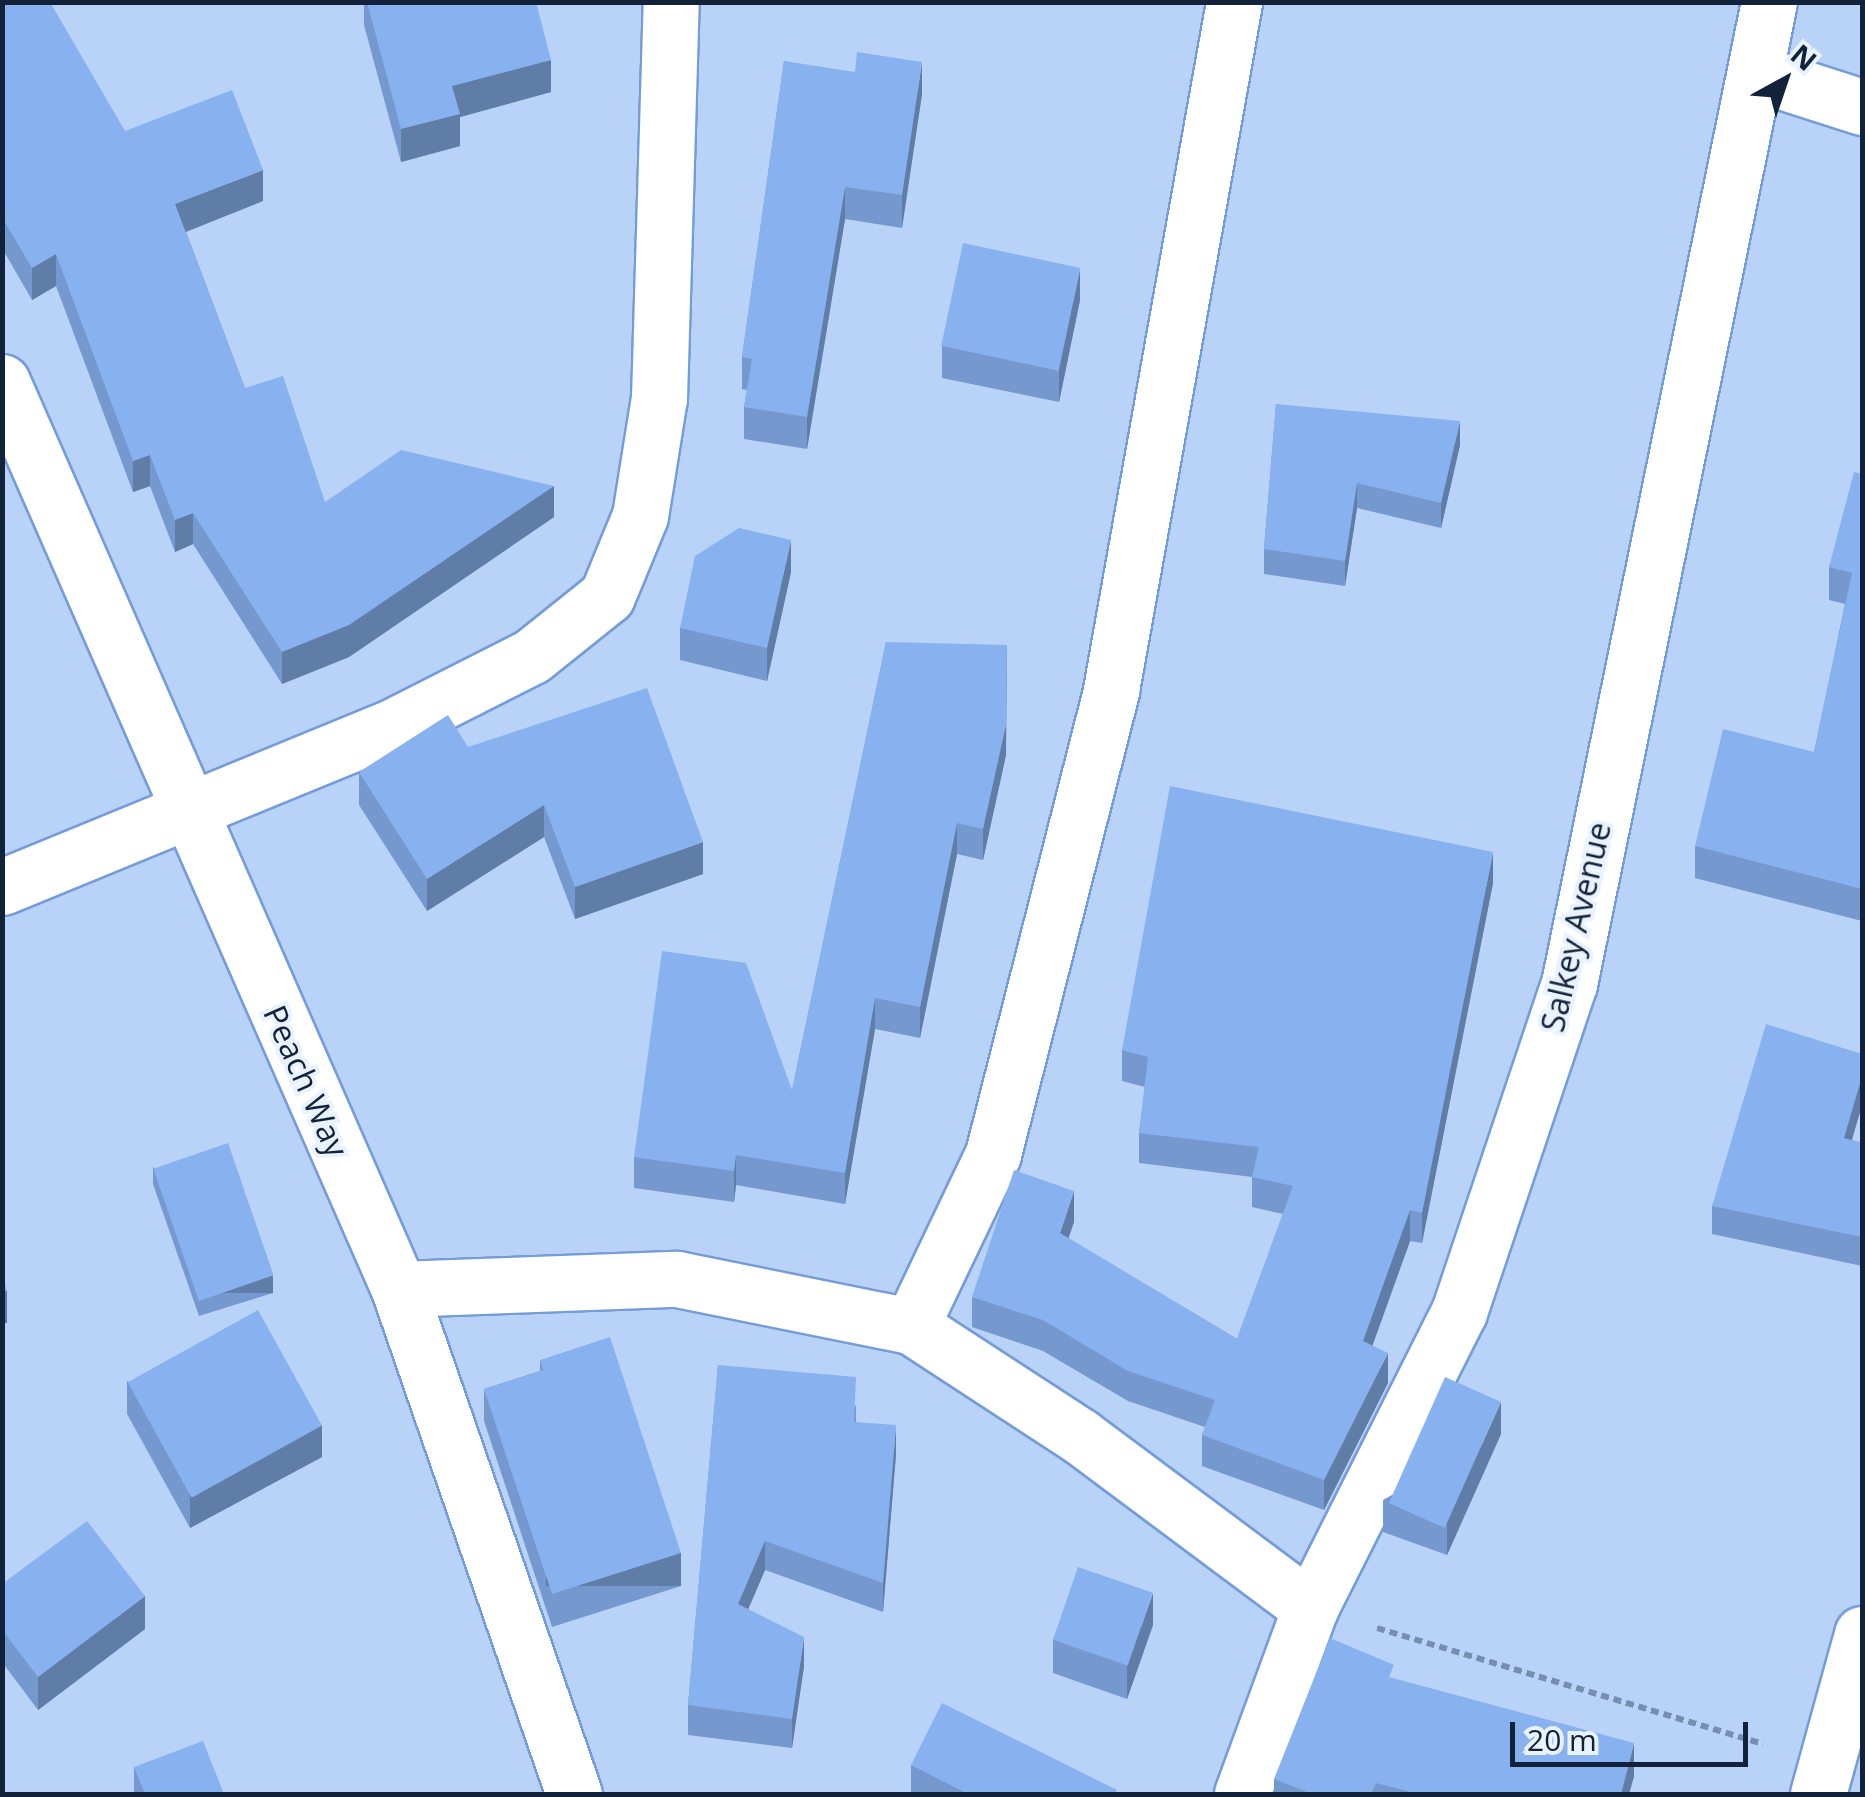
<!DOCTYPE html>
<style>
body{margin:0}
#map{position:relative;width:1865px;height:1797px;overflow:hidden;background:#b9d2f8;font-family:"Open Sans",sans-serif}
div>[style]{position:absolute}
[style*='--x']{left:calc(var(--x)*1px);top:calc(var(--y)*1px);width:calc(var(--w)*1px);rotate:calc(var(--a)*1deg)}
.path>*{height:6px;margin-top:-3px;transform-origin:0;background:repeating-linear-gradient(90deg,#788eae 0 8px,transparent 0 13px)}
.roads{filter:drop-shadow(2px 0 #749cd8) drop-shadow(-2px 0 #749cd8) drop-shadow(0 2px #749cd8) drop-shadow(0 -2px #749cd8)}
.minor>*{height:55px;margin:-27.5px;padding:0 27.5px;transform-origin:27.5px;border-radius:27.5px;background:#fff}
.wall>*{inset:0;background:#7599ce}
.shaded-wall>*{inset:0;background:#5f7da7;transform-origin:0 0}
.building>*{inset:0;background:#88b2ef;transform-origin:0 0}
span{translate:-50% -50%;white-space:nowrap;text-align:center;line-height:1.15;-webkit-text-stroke:8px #e9f2ff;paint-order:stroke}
.street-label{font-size:32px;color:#12223a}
.frame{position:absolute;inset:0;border:5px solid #12223a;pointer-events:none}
.north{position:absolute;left:1735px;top:30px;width:100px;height:100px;-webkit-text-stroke:8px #e9f2ff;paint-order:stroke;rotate:40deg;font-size:28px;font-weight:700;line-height:40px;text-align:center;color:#12223a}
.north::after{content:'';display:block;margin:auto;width:35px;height:45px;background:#12223a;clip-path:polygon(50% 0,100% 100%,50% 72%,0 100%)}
.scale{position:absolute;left:1510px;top:1722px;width:238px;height:45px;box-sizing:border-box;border:5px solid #12223a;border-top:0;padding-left:12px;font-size:30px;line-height:35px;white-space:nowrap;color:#12223a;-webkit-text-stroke:8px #e9f2ff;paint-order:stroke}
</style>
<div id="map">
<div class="path">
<div style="--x:1377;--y:1628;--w:403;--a:16.7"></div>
</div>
<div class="roads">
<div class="minor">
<div style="--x:1756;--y:73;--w:111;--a:17.8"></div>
<div style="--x:2;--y:382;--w:990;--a:66.36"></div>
<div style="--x:399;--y:1289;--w:534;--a:70.89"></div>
<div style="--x:2;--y:887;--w:417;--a:-22.3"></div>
<div style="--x:388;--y:729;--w:161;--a:-26.9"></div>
<div style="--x:532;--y:656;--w:96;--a:-38.7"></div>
<div style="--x:607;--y:596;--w:87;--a:-67.6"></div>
<div style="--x:640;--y:516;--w:120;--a:-80.9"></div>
<div style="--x:659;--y:398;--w:396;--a:-88.3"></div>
<div style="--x:399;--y:1289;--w:278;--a:-2.1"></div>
<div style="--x:677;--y:1279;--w:239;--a:11.4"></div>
<div style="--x:911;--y:1326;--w:203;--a:33.1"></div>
<div style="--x:1081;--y:1437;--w:286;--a:36.7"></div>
<div style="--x:911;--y:1326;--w:191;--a:-64.5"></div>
<div style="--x:993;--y:1154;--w:479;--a:-75.7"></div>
<div style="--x:1111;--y:690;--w:699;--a:-79.86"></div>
<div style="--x:1242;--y:1794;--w:198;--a:-69.9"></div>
<div style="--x:1310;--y:1608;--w:331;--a:-63.3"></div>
<div style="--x:1459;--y:1312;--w:346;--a:-71.5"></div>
<div style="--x:1569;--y:984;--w:1002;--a:-78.49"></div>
<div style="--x:1818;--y:1794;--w:166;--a:-74.6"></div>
</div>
</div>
<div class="wall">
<div style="clip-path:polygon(2px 2px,125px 131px,263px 201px,186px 232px,245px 388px,325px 502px,554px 517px,349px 657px,282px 684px,193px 544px,175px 552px,150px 486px,133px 492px,56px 286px,32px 300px,2px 248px)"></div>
<div style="clip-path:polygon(364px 2px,536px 2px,551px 92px,460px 117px,460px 146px,401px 162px,364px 25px)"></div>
<div style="clip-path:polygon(784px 61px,922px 94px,902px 228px,845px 219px,807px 449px,744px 439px,744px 407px,747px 390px,742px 389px,742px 357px)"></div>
<div style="clip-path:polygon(1080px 300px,1059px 402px,942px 378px,942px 346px)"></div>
<div style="clip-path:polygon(1276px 404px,1460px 445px,1441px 528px,1357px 508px,1345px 586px,1264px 574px,1264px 549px)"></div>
<div style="clip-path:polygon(1862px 474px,1862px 921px,1695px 878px,1695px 846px,1814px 752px,1845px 604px,1829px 600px,1829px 567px)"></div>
<div style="clip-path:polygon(791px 572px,767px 681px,680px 660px,680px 628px)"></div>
<div style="clip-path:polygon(886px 642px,1006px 755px,983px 860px,957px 854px,920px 1038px,875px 1029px,845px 1204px,736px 1185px,734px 1202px,634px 1188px,634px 1157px,792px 1090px)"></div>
<div style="clip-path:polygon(468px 747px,703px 874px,575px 919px,544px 837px,427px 911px,359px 805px,359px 772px)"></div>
<div style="clip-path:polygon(1493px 883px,1422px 1243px,1410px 1241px,1372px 1346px,1388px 1383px,1324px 1510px,1202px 1466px,1202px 1435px,1205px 1427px,1128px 1401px,1043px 1351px,972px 1327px,972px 1297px,1074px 1222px,1068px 1238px,1237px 1339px,1283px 1214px,1252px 1207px,1252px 1177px,1139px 1163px,1139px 1133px,1145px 1087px,1122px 1081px,1122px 1050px)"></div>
<div style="clip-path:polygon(1862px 1054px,1862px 1105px,1852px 1140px,1862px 1143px,1862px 1266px,1712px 1234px,1712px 1206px)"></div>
<div style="clip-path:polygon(153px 1167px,273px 1293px,199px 1316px,153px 1184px)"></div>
<div style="clip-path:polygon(540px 1360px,681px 1586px,552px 1627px,484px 1421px,484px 1389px,540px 1371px)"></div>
<div style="clip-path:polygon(718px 1365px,856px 1406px,856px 1422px,896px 1454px,883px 1612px,765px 1570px,748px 1609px,804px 1666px,792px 1748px,688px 1735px,688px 1705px)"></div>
<div style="clip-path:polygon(127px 1381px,322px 1457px,190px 1528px,127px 1414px)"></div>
<div style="clip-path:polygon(1501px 1434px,1447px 1555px,1383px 1532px,1383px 1500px)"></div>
<div style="clip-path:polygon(2px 1584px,145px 1629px,38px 1710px,2px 1662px)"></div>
<div style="clip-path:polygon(1153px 1625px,1127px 1699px,1053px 1673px,1053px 1640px)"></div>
<div style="clip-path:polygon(1394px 1679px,1634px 1776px,1629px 1794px,1274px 1794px,1274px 1779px)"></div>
<div style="clip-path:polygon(911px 1765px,1117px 1794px,911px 1794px)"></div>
<div style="clip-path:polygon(134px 1767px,224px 1794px,134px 1794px)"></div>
</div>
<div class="shaded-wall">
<div style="clip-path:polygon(551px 60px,551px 92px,460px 117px,460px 146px,401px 162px,401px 129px,452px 86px)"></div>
<div style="clip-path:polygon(922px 62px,922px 94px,902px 228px,902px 195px)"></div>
<div style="clip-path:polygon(263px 170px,263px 201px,175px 236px,175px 204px)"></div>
<div style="clip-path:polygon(845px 187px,845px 219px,807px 449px,807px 417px)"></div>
<div style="clip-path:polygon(56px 254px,56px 286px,32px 300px,32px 268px)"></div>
<div style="clip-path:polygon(1080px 268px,1080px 300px,1059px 402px,1059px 370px)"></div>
<div style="clip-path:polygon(1460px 421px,1460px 445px,1441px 528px,1441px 503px)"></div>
<div style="clip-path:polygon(150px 455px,150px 486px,133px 492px,133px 461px)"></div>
<div style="clip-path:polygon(1357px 483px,1357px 508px,1345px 586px,1345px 561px)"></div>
<div style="clip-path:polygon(554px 486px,554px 517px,349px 657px,282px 684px,282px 652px)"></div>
<div style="clip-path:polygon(193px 513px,193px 544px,175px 552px,175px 520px)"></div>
<div style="clip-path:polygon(791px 540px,791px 572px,767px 681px,767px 648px)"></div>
<div style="clip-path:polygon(1007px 645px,1006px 755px,983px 860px,983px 829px)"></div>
<div style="clip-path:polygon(544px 805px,544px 837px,427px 911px,427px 879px)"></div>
<div style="clip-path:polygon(957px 823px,957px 854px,920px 1038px,920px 1007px)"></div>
<div style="clip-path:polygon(703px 842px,703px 874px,575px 919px,575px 887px)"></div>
<div style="clip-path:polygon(1493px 852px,1493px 883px,1422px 1243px,1422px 1213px)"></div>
<div style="clip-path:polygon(875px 998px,875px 1029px,845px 1204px,845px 1173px)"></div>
<div style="clip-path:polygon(1862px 1076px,1862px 1105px,1844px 1166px,1844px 1138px)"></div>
<div style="clip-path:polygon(736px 1155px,736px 1185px,734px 1202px,734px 1171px)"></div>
<div style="clip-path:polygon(1074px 1191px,1074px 1222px,1060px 1264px,1060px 1233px)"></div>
<div style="clip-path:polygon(1410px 1210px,1410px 1241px,1363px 1372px,1363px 1341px)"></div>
<div style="left:273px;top:1276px;width:17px;height:77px;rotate:90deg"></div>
<div style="left:7px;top:1291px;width:32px;height:5px;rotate:90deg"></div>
<div style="clip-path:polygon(1388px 1353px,1388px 1383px,1324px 1510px,1324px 1480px)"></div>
<div style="clip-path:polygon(1501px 1402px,1501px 1434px,1447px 1555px,1447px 1523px)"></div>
<div style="clip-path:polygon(322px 1425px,322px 1457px,190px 1528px,190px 1496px)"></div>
<div style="clip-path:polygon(896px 1425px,896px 1454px,883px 1612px,883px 1583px)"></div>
<div style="clip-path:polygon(765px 1541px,765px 1570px,738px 1633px,738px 1604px)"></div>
<div style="left:681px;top:1553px;width:33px;height:135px;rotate:90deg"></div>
<div style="clip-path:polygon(1153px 1593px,1153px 1625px,1127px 1699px,1127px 1667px)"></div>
<div style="clip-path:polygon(145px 1596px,145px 1629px,38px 1710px,38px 1677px)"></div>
<div style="clip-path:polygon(804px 1637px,804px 1666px,792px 1748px,792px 1719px)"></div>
<div style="clip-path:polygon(1634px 1743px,1634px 1776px,1629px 1794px,1621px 1794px)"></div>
</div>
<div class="building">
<div style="clip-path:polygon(2px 2px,50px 2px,125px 131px,232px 90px,263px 170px,175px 204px,245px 388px,283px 376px,325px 502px,401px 450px,554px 486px,349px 625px,282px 652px,193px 513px,175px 520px,150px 455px,133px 461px,56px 254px,32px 268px,2px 217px)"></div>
<div style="clip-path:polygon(367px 2px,536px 2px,551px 60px,452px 86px,460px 114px,401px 129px)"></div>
<div style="clip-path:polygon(857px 52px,922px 62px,902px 195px,845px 187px,807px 417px,744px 407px,752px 359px,742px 357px,784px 61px,855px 72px)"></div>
<div style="left:963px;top:243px;width:120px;height:105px;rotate:12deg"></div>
<div style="clip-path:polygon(1276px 404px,1460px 421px,1441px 503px,1357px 483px,1345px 561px,1264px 549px)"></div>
<div style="clip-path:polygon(1854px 472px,1862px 474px,1862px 889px,1695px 846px,1723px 729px,1814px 752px,1852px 573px,1829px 567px)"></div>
<div style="clip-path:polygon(739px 528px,791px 540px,767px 648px,680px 628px,695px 556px)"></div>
<div style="clip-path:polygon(886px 642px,1007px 645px,1006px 725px,983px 829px,957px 823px,920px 1007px,875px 998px,845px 1173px,736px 1155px,734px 1171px,634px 1157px,662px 951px,746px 963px,792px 1090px)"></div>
<div style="clip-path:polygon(647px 688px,703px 842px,575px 887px,544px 805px,427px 879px,359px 772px,448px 715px,468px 747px)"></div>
<div style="clip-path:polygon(1170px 786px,1493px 852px,1422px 1213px,1410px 1210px,1363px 1341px,1388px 1353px,1324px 1480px,1202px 1435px,1215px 1400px,1128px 1371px,1043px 1320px,972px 1297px,1014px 1170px,1074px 1191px,1060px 1233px,1237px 1339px,1293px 1186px,1252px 1177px,1259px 1147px,1139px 1133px,1148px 1057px,1122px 1050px)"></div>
<div style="clip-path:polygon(1766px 1024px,1862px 1054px,1862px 1076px,1844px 1138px,1862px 1143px,1862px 1237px,1712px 1206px)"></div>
<div style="left:228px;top:1143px;width:140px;height:79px;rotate:71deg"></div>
<div style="clip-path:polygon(2px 1273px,7px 1291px,2px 1292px)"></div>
<div style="left:258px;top:1310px;width:132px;height:149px;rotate:61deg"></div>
<div style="clip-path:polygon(610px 1337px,681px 1553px,552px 1594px,484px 1389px,543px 1370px,540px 1360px)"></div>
<div style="clip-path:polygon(718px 1365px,856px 1377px,854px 1422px,896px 1425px,883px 1583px,765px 1541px,738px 1604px,804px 1637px,792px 1719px,688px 1705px)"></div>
<div style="left:1445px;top:1377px;width:61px;height:138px;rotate:24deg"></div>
<div style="clip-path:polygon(87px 1521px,145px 1596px,38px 1677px,2px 1630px,2px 1584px)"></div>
<div style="left:1078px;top:1567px;width:79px;height:77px;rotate:19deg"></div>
<div style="clip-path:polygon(1330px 1638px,1394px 1665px,1389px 1677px,1634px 1743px,1621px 1794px,1418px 1794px,1376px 1783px,1371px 1794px,1312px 1794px,1274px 1779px)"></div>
<div style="clip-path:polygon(942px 1703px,1117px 1790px,1115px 1794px,968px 1794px,911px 1765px)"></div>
<div style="clip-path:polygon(203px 1741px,224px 1794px,145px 1794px,134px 1767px)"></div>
</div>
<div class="street-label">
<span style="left:1576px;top:927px;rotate:-77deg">Salkey Avenue</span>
<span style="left:306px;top:1081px;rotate:66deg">Peach Way</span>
</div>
<div class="frame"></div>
<div class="north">N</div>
<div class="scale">20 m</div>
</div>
